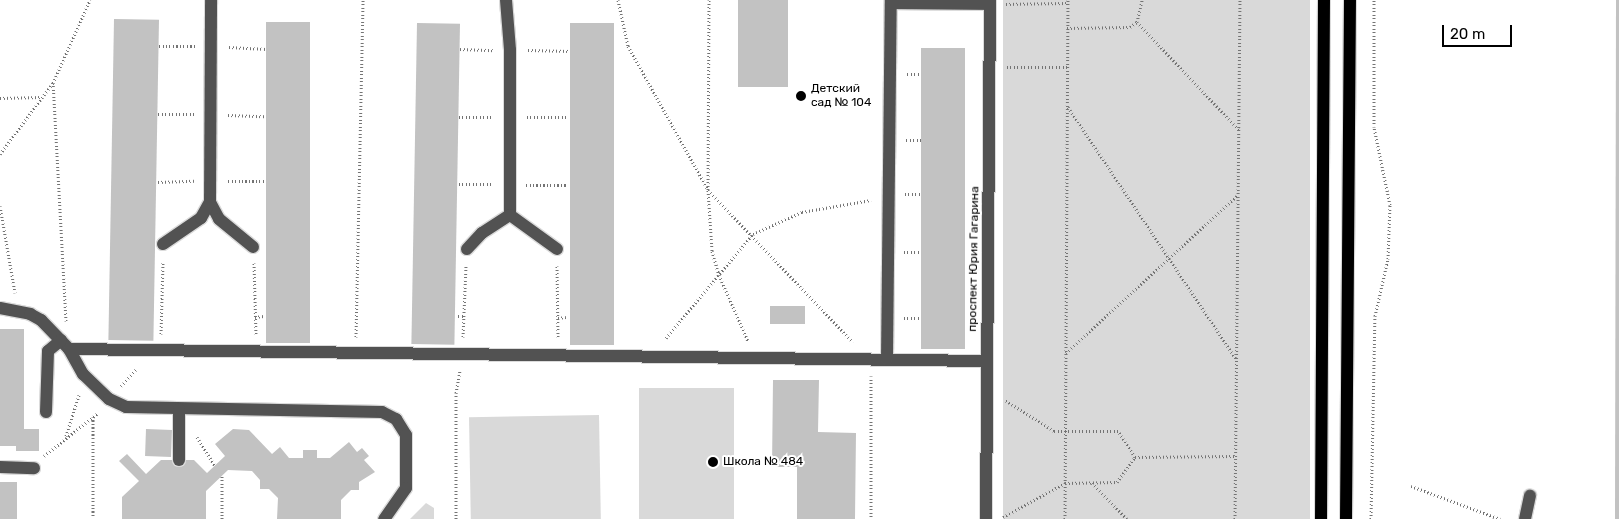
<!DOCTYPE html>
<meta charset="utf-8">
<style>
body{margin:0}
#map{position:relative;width:1619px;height:519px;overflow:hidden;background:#fff;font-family:Rubik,sans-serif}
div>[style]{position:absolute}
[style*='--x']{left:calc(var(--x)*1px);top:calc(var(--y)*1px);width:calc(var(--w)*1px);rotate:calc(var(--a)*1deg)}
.green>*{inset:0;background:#d9d9d9;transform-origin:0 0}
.building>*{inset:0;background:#c2c2c2;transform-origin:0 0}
.path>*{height:3px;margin-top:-1.5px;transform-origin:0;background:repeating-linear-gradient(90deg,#747474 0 1px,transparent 0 3.5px)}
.roads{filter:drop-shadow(1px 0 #dbdbdb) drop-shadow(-1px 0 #dbdbdb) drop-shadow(0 1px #dbdbdb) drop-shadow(0 -1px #dbdbdb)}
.minor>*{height:12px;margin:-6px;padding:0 6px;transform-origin:6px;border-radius:6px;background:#525252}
.major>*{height:12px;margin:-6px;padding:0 6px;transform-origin:6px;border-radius:6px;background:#000}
.dots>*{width:14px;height:14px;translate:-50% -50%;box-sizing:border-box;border:2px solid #fff;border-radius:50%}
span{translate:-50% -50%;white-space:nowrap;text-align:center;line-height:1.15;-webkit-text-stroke:4px #fff;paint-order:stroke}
.poi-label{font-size:12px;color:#000}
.left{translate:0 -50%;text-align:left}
.street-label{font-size:12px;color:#000}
.scale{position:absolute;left:1442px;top:25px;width:70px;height:22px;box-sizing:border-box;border:2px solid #000;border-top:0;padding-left:6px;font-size:15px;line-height:18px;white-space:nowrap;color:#000;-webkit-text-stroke:4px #fff;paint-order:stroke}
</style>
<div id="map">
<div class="green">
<div style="left:1003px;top:0;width:307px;height:519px"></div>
<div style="left:734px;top:388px;width:131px;height:95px;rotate:90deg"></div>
<div style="left:599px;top:415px;width:104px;height:130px;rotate:89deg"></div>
<div style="clip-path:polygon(426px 503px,434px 508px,434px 519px,410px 519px)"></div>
</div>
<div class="building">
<div style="left:738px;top:0;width:50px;height:87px"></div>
<div style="clip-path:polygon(1616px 0,1619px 0,1619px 519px,1615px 519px)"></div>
<div style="left:114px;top:19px;width:45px;height:321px;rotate:1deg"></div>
<div style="left:266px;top:22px;width:44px;height:321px"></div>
<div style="left:417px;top:23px;width:43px;height:321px;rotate:1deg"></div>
<div style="left:570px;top:23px;width:44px;height:322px"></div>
<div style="left:921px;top:48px;width:44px;height:301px"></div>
<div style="left:770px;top:306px;width:35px;height:18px"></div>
<div style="clip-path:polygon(0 329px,24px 329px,24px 429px,39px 429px,39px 451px,16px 451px,16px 446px,0 446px)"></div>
<div style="clip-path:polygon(773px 380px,819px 380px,818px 432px,856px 433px,855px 519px,797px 519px,797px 467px,772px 467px)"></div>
<div style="left:146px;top:429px;width:26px;height:27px;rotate:2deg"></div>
<div style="clip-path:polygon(233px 429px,249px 430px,272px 454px,280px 447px,289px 458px,303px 458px,303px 450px,317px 450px,317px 458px,330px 458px,349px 442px,357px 452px,362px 448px,369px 456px,364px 460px,375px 472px,359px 482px,359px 490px,351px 490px,341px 500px,341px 519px,277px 519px,278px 498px,269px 489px,260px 489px,260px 480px,252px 471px,228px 470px,206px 491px,206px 519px,122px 519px,122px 497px,139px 481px,119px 461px,127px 454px,146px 474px,161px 460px,194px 460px,207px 473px,225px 456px,215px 444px)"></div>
<div style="left:0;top:482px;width:17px;height:37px"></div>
</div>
<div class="path">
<div style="--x:618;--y:0;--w:47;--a:77.7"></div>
<div style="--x:628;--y:46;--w:165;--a:60.9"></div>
<div style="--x:708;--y:190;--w:210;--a:46.4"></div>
<div style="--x:709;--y:0;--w:190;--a:90.3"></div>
<div style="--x:708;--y:190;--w:61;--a:86.2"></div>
<div style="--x:712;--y:251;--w:25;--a:74"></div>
<div style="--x:719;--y:275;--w:72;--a:66.3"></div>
<div style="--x:1006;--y:4;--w:62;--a:-0.9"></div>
<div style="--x:1137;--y:22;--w:149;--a:46.6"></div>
<div style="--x:1067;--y:28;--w:63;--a:-0.9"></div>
<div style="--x:1130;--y:27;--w:9;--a:-36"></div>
<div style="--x:1137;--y:22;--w:23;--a:-77"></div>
<div style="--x:159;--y:46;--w:36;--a:0"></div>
<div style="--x:229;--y:47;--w:37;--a:3"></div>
<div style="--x:460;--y:49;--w:34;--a:2"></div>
<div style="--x:528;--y:50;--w:42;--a:1.4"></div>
<div style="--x:1007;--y:67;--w:60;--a:0"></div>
<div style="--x:907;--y:74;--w:14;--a:0"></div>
<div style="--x:0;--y:98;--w:42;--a:-1.4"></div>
<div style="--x:1068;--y:107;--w:304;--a:56.3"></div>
<div style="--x:158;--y:114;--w:37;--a:0"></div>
<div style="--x:228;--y:115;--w:37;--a:2"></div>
<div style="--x:459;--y:117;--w:34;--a:0"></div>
<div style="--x:527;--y:117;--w:42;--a:0"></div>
<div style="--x:906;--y:140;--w:15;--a:0"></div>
<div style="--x:0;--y:154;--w:89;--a:-53.3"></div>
<div style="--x:228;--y:181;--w:37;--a:0"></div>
<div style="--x:158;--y:182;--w:36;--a:-2"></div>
<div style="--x:459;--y:184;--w:33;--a:0"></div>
<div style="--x:526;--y:185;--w:42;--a:0"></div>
<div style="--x:905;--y:194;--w:16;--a:0"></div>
<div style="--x:0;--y:206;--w:88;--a:80.2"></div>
<div style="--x:904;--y:252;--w:17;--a:0"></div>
<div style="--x:254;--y:263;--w:71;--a:88.4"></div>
<div style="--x:557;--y:266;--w:71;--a:89.2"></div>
<div style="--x:458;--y:316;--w:6;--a:0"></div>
<div style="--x:255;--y:317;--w:9;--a:-6"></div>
<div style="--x:558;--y:318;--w:8;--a:-7"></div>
<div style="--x:904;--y:318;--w:16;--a:0"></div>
<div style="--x:66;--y:321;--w:238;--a:-93.1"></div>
<div style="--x:53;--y:83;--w:91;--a:-66"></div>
<div style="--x:161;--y:334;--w:73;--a:-88.4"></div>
<div style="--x:356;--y:337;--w:337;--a:-88.8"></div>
<div style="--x:463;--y:337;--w:72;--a:-87.6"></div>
<div style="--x:666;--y:338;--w:136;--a:-50.1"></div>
<div style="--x:753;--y:234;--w:54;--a:-24.2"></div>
<div style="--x:802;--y:212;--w:70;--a:-9.9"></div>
<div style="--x:1066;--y:353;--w:234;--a:-42.6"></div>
<div style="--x:871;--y:376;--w:143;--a:90"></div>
<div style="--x:121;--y:386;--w:24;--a:-48"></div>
<div style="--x:66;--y:436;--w:43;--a:-72.4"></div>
<div style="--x:197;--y:437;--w:34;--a:58"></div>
<div style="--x:44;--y:456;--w:69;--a:-38.5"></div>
<div style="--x:1135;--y:457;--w:101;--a:-0.6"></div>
<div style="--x:1092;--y:483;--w:50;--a:45.8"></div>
<div style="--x:1411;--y:486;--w:95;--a:20.3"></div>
<div style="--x:1003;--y:517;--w:71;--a:-28.7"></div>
<div style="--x:1065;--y:483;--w:52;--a:-1.1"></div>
<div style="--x:1117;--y:482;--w:31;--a:-54"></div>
<div style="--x:1135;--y:457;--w:31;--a:-123"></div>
<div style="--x:1118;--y:431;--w:64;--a:180"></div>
<div style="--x:1054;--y:431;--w:58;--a:-147.7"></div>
<div style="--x:93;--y:519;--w:102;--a:-90"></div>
<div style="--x:222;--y:519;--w:44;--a:-90"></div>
<div style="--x:456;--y:519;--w:126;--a:-90"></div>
<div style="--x:456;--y:393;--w:23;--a:-80"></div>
<div style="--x:1065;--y:519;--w:519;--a:-89.67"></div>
<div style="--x:1235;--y:519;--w:519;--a:-89.45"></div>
<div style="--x:1371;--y:519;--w:203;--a:-88.9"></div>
<div style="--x:1375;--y:316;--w:58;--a:-77.2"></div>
<div style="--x:1388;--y:259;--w:54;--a:-87.9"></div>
<div style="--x:1390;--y:205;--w:80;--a:-101.6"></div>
<div style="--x:1374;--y:127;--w:127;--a:-90"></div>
</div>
<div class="roads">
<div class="minor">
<div style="--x:506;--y:0;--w:50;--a:85.4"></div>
<div style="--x:510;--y:50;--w:165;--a:90"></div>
<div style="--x:510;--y:215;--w:58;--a:35.9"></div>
<div style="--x:891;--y:3;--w:99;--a:0.6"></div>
<div style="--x:210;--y:202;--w:19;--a:62"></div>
<div style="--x:219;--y:219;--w:44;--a:39.5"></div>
<div style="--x:163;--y:244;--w:46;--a:-34.4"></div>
<div style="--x:201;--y:218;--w:18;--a:-61"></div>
<div style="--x:210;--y:202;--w:202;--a:-89.7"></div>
<div style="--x:467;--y:249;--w:22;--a:-47"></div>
<div style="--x:482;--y:233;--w:33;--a:-33"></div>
<div style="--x:0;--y:308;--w:31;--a:11"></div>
<div style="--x:30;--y:314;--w:13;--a:29"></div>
<div style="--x:41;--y:320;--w:40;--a:46"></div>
<div style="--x:69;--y:349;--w:29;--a:61"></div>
<div style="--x:83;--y:374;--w:36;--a:44"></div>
<div style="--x:109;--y:399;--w:19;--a:25"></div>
<div style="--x:126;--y:407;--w:256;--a:1.1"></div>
<div style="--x:382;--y:412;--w:16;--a:27"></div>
<div style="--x:396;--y:419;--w:19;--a:58"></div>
<div style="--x:406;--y:435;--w:53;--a:90"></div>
<div style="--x:406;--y:488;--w:38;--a:125"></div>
<div style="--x:69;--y:349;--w:918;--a:0.75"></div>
<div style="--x:887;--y:359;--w:359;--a:-89.4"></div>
<div style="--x:46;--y:412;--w:61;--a:-88.1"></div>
<div style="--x:48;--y:351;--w:17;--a:-40"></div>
<div style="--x:179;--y:460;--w:51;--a:-90"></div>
<div style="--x:0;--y:467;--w:34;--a:2"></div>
<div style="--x:986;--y:519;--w:519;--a:-89.56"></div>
<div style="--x:1525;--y:519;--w:24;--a:-78"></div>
</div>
<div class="major">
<div style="--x:1321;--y:519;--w:519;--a:-89.67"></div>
<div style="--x:1346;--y:519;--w:519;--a:-89.56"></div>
</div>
</div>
<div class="dots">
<div style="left:801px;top:96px;background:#000"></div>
<div style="left:713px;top:462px;background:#000"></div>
</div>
<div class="poi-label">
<span class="left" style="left:811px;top:96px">Детский<br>сад № 104</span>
<span class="left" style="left:723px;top:462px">Школа № 484</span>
</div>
<div class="street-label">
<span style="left:974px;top:259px;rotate:-89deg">проспект Юрия Гагарина</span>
</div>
<div class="scale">20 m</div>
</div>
